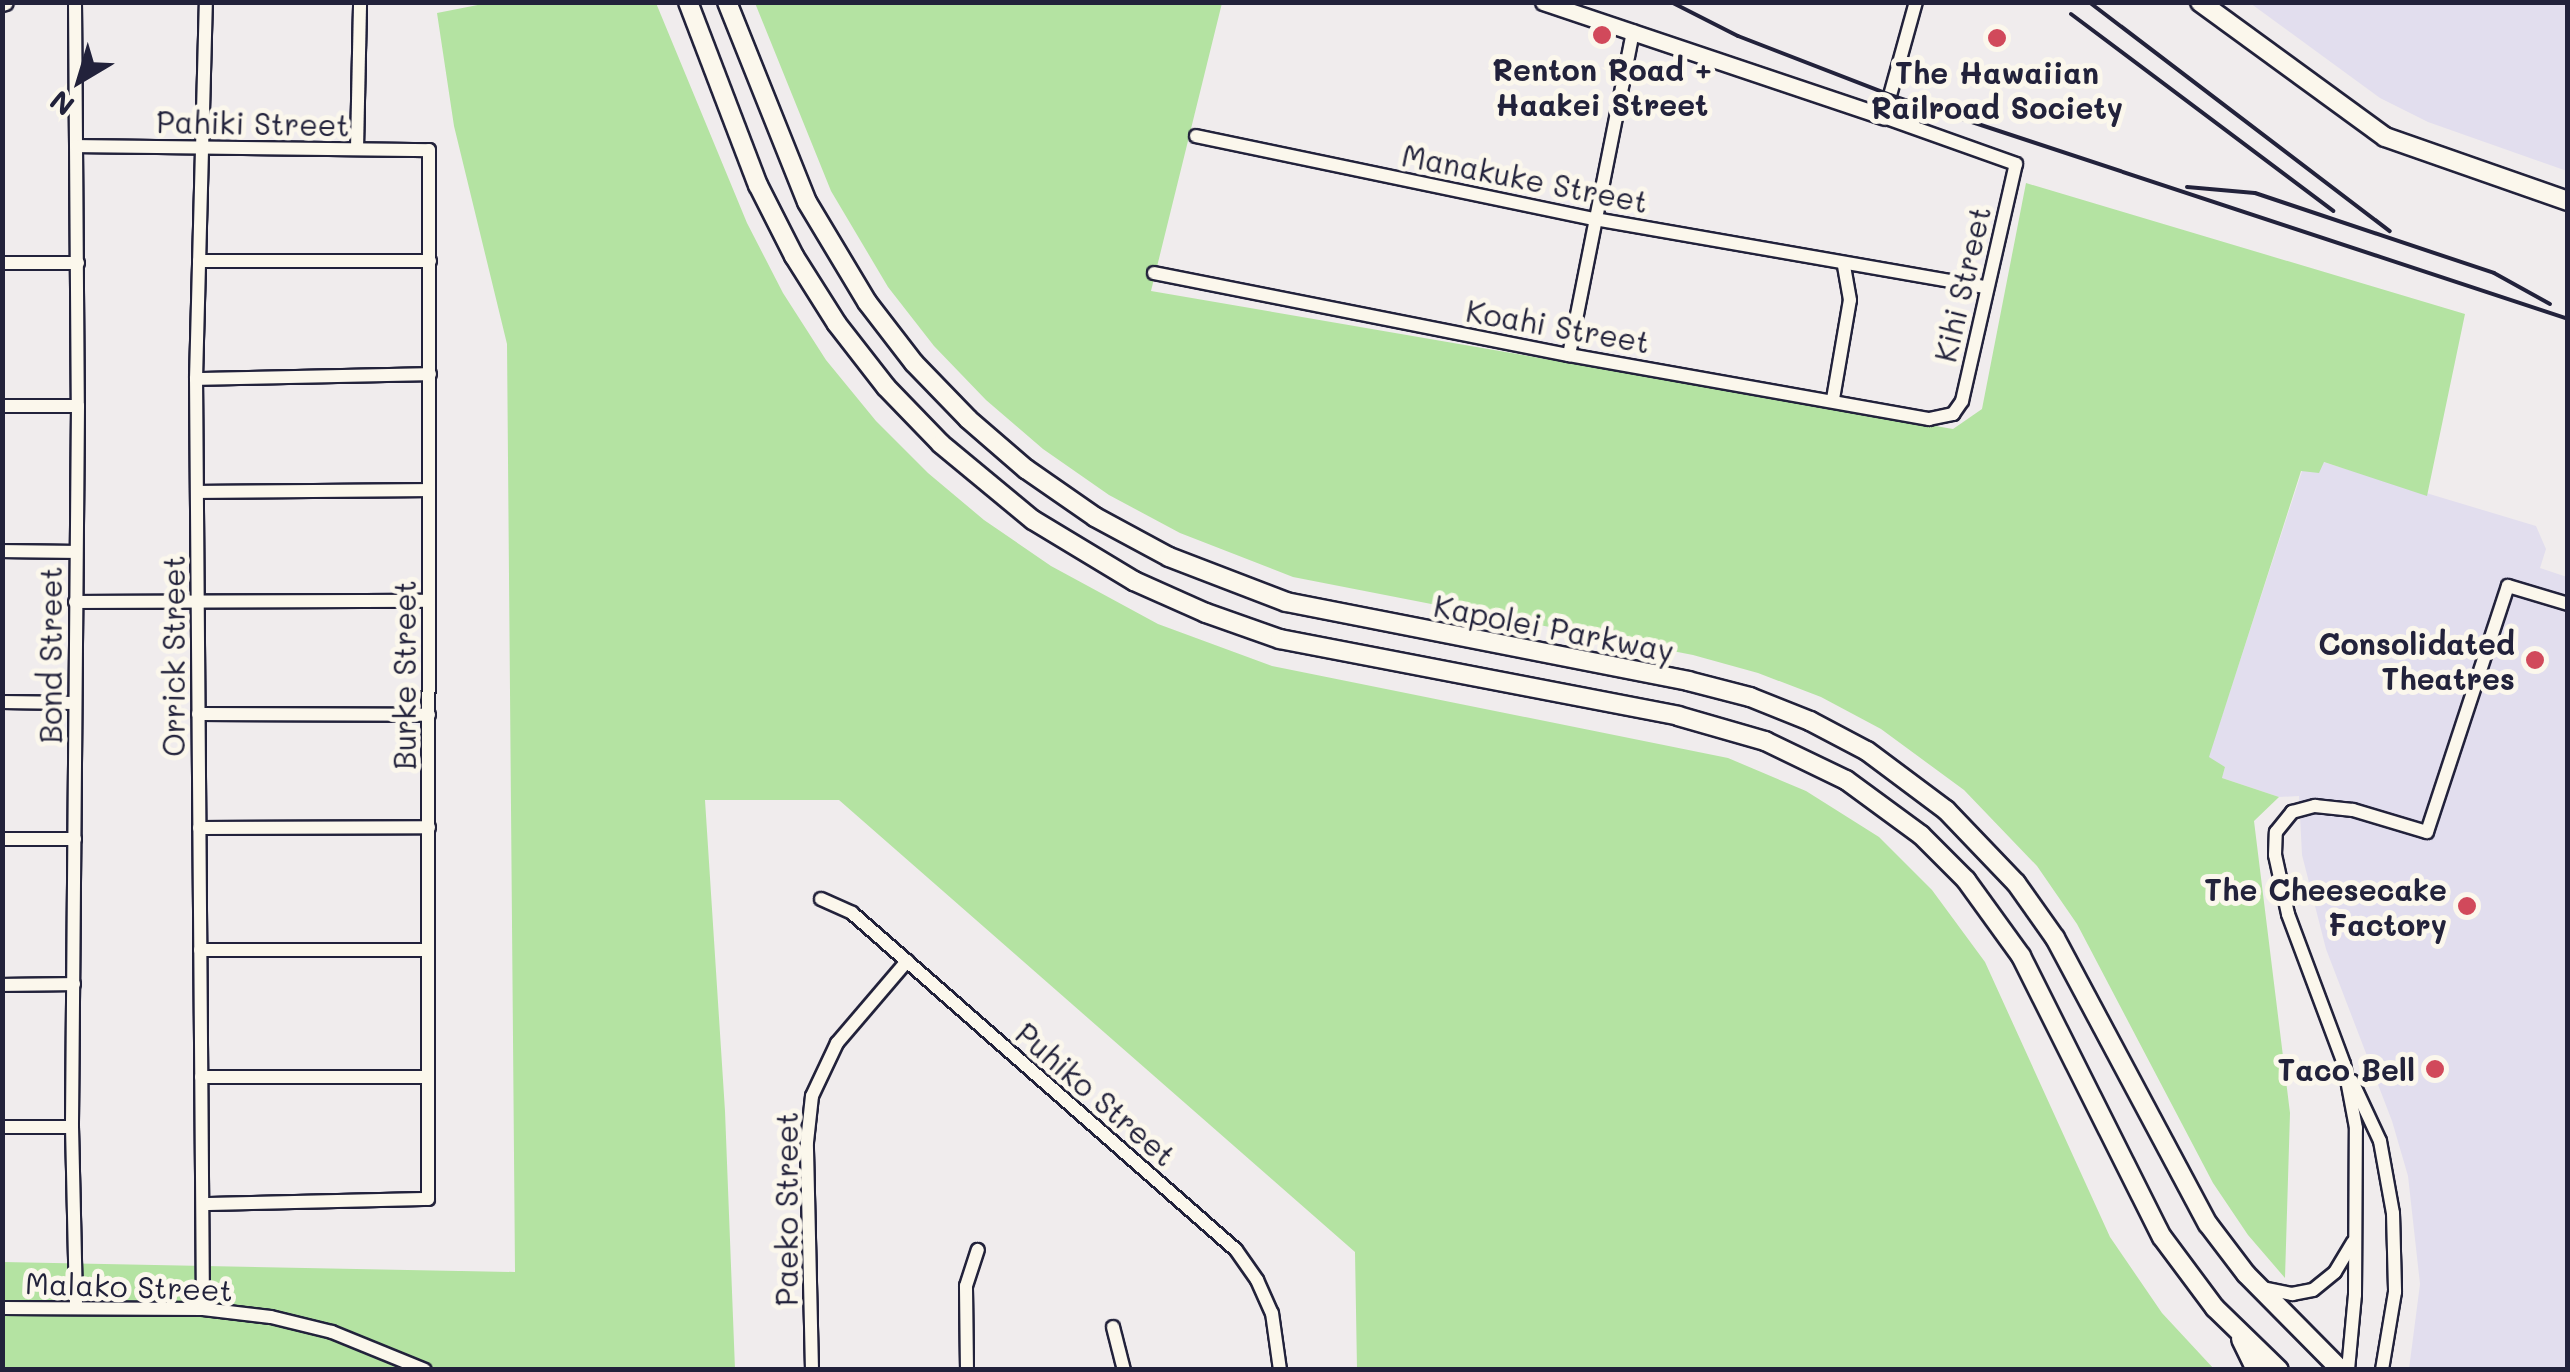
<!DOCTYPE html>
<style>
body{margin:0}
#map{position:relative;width:2570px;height:1372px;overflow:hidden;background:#f0eced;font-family:Mali,sans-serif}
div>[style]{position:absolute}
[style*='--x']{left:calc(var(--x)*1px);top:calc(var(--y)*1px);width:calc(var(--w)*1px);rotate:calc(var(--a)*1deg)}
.built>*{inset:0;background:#e2deee}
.green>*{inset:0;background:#b4e3a2}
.roads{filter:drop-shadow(2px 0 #22223b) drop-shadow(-2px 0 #22223b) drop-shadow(0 2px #22223b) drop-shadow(0 -2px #22223b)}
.minor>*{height:12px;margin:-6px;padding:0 6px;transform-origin:6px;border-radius:6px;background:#fbf7ec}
.tertiary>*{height:15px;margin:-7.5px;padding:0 7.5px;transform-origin:7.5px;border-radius:7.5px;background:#fbf7ec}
.secondary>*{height:18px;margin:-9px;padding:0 9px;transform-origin:9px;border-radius:9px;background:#fbf7ec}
.rail>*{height:4px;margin:-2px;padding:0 2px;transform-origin:2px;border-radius:2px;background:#22223b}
.dots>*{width:28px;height:28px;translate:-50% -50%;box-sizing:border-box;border:5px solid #fbf7ec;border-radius:50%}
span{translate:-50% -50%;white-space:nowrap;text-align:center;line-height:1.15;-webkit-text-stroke:10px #fbf7ec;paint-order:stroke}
.poi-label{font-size:30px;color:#22223b;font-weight:700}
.right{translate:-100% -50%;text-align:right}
.street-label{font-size:30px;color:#22223b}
.frame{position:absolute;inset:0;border:5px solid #22223b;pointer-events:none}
.north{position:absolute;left:30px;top:30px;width:100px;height:100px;-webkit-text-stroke:8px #fbf7ec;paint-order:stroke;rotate:218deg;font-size:28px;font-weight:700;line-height:40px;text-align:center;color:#22223b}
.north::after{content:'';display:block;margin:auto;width:35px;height:45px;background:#22223b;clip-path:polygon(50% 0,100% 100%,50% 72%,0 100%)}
</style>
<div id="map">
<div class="built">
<div style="clip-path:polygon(2250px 3px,2567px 3px,2567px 171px,2428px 122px,2380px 98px)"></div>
<div style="clip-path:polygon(2323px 462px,2536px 526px,2546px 549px,2540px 568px,2567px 577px,2567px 1369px,2409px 1369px,2420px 1284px,2408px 1176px,2392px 1121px,2326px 949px,2302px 855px,2299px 796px,2279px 797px,2222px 778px,2225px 767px,2208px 758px,2302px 471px)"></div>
</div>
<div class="green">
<div style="clip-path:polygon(493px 2px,656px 3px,747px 223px,783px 293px,826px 360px,876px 421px,928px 473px,984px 520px,1051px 566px,1158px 624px,1272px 666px,1728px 758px,1806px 791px,1879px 837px,1932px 890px,1985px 962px,2110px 1237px,2162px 1313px,2214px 1369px,1357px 1369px,1355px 1252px,839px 800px,705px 800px,725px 1111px,735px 1369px,3px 1370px,3px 1262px,515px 1272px,507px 344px,454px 126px,437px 13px)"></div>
<div style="clip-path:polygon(755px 3px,1222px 3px,1151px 291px,1953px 429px,1982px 409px,2026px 183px,2465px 314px,2427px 496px,2324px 462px,2319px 473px,2301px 471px,2209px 757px,2225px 767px,2222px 778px,2279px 797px,2254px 821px,2290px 1113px,2285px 1278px,2248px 1235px,2213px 1183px,2077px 924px,2037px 866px,1964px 790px,1881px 729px,1821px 697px,1758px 673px,1693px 655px,1293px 577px,1180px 533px,1109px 495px,1043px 449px,986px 400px,934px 346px,888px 287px,831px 191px)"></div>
</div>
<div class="roads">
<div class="minor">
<div style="--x:75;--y:2;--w:404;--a:89.6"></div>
<div style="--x:78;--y:406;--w:721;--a:90.48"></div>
<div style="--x:72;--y:1127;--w:181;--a:88.7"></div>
<div style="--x:1196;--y:136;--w:408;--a:11.8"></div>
<div style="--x:1595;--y:219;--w:396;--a:9.9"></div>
<div style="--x:77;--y:146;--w:352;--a:0.7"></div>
<div style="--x:429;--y:150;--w:1049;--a:90.05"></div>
<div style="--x:428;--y:1199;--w:224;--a:178.7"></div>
<div style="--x:357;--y:149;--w:147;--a:-88.8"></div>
<div style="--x:199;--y:261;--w:231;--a:0"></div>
<div style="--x:2;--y:263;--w:76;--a:0"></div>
<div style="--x:1154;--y:273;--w:423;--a:11.2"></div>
<div style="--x:1569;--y:355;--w:366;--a:10.1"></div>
<div style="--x:1929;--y:419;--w:25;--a:-12"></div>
<div style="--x:1953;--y:414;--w:16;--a:-55"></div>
<div style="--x:1962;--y:401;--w:243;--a:-77.2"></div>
<div style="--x:2016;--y:164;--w:140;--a:-160.4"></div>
<div style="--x:1884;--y:117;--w:119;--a:-74.5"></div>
<div style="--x:1569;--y:355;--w:330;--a:-78.8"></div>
<div style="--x:196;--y:379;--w:234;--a:-1.2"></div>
<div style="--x:1833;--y:399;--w:100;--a:-80.3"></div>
<div style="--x:1850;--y:300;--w:35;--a:-100"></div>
<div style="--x:2;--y:406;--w:76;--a:0"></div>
<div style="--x:197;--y:492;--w:232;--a:-0.5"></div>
<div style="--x:2;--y:551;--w:73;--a:0.8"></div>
<div style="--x:75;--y:602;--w:354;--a:-0.2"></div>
<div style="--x:2;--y:702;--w:73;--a:0.8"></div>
<div style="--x:198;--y:714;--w:231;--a:0.2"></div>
<div style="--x:199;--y:828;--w:230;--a:-0.2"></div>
<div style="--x:2;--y:839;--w:73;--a:0"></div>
<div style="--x:821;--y:899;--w:34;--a:24"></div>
<div style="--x:852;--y:913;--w:511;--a:41.27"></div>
<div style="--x:1236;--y:1250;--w:37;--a:55"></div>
<div style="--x:1257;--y:1280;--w:36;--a:66"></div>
<div style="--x:1272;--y:1313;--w:58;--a:82"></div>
<div style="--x:200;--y:950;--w:228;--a:0"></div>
<div style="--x:2;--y:985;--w:72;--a:-0.8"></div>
<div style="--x:201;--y:1077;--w:227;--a:0"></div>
<div style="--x:2352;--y:1081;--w:66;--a:65"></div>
<div style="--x:2380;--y:1141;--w:73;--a:79.8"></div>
<div style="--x:2393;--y:1213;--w:79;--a:88.5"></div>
<div style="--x:2395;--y:1292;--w:79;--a:99.5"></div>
<div style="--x:2;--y:1127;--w:70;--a:0"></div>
<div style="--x:2263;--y:1288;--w:30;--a:12"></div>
<div style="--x:2292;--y:1294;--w:21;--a:-11"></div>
<div style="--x:2313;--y:1290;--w:28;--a:-39"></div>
<div style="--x:2335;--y:1272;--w:35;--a:-59"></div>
<div style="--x:2;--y:1308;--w:201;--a:0.3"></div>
<div style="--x:203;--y:1309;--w:68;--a:6.7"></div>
<div style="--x:271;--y:1317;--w:63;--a:13.8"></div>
<div style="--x:332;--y:1332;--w:100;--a:22.2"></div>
<div style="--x:203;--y:1309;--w:930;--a:-90.43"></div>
<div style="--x:196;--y:379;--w:377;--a:-88.5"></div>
<div style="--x:1113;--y:1327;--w:44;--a:75.7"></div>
<div style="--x:812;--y:1370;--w:228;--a:-91.3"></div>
<div style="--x:807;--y:1142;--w:46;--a:-83.8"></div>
<div style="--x:812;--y:1096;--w:59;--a:-64.7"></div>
<div style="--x:837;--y:1043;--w:108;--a:-49.5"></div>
<div style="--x:967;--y:1370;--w:84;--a:-90.7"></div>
<div style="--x:966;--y:1286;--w:38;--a:-72"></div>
<div style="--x:2348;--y:1370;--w:75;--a:-84.7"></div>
<div style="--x:2355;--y:1295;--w:167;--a:-89.7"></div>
<div style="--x:2356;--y:1128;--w:65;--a:-100.6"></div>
<div style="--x:2344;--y:1064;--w:160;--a:-110.5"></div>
<div style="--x:2288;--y:914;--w:60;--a:-102.4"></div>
<div style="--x:2275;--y:855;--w:23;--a:-88"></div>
<div style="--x:2276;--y:832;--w:26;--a:-51"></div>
<div style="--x:2292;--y:812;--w:24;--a:-15"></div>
<div style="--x:2315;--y:806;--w:38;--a:6"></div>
<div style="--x:2353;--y:810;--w:77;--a:16.6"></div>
<div style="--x:2427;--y:832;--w:259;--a:-71.8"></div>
<div style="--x:2508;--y:586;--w:63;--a:16.7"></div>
</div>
<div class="tertiary">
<div style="--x:1543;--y:2;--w:360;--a:18.6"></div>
<div style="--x:2;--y:3;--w:3;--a:-18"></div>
</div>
<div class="secondary">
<div style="--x:688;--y:2;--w:196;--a:69.1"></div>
<div style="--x:758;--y:185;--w:80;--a:63.1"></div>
<div style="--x:794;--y:256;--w:80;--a:57.7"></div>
<div style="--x:837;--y:324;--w:80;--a:52.1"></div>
<div style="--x:886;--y:387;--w:79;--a:46"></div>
<div style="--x:941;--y:444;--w:119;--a:39.6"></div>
<div style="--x:1033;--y:520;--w:118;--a:31.1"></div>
<div style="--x:1134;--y:581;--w:79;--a:24"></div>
<div style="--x:1206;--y:613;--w:78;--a:19.4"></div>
<div style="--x:1280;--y:639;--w:405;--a:10.9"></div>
<div style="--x:1678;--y:716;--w:91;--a:16"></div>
<div style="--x:1765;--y:741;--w:90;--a:25.7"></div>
<div style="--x:1846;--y:780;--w:93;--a:36.3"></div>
<div style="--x:1921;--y:835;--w:64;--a:45"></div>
<div style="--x:1966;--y:880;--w:94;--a:54.1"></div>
<div style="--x:2021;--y:956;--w:314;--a:63.4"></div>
<div style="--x:2162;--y:1237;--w:89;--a:53.3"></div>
<div style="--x:2215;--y:1308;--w:89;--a:44.1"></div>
<div style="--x:727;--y:2;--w:215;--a:68.2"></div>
<div style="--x:807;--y:202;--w:117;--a:59"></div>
<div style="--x:867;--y:302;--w:77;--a:52.4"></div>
<div style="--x:914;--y:363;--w:78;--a:46"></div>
<div style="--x:968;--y:419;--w:77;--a:40.8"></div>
<div style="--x:1026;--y:469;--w:84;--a:34.8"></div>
<div style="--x:1095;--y:517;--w:84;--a:28.4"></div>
<div style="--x:1169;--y:557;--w:125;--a:21"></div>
<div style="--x:1286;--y:602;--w:410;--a:11.1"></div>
<div style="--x:1688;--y:681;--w:64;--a:14.5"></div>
<div style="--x:1750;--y:697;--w:65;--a:21.8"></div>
<div style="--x:1810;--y:721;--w:64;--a:27.8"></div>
<div style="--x:1867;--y:751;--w:99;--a:36.8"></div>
<div style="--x:1946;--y:810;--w:101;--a:46.2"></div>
<div style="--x:2016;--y:883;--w:67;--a:54.7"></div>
<div style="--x:2055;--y:938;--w:324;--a:61.9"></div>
<div style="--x:2208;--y:1224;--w:63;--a:52.8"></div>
<div style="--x:2246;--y:1274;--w:135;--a:45.3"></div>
<div style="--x:2200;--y:2;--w:229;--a:36.1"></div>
<div style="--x:2385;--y:137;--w:194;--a:19.3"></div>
<div style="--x:2241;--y:1339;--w:34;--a:64"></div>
</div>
</div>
<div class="rail">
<div style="--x:1671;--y:2;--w:75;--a:26.9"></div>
<div style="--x:1738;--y:36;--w:163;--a:21.2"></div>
<div style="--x:1890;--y:95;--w:714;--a:18.28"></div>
<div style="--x:2089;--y:2;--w:378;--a:37.3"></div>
<div style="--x:2071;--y:14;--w:328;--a:36.9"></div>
<div style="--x:2187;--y:187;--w:68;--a:5"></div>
<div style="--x:2255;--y:193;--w:252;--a:18.5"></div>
<div style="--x:2494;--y:273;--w:64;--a:29"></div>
</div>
<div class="dots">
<div style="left:1602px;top:35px;background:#d1495b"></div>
<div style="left:1997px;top:38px;background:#d1495b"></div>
<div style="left:2535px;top:660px;background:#d1495b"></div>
<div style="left:2467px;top:906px;background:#d1495b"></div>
<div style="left:2435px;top:1069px;background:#d1495b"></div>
</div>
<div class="poi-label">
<span style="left:1602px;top:86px">Renton Road +<br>Haakei Street</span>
<span style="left:1997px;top:89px">The Hawaiian<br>Railroad Society</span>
<span class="right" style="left:2515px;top:660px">Consolidated<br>Theatres</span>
<span class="right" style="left:2447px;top:906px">The Cheesecake<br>Factory</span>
<span class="right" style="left:2415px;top:1069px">Taco Bell</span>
</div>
<div class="street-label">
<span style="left:253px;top:123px;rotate:1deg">Pahiki Street</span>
<span style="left:1525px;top:178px;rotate:11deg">Manakuke Street</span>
<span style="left:1962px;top:284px;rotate:-77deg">Kihi Street</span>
<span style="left:1558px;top:326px;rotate:10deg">Koahi Street</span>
<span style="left:1554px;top:628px;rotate:11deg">Kapolei Parkway</span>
<span style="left:50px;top:655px;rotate:-90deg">Bond Street</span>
<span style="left:173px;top:656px;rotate:-90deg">Orrick Street</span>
<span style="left:404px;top:675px;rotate:-90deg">Burke Street</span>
<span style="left:1096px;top:1094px;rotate:41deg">Puhiko Street</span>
<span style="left:786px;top:1209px;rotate:-90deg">Paeko Street</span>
<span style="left:129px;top:1286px;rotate:2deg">Malako Street</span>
</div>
<div class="frame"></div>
<div class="north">N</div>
</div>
